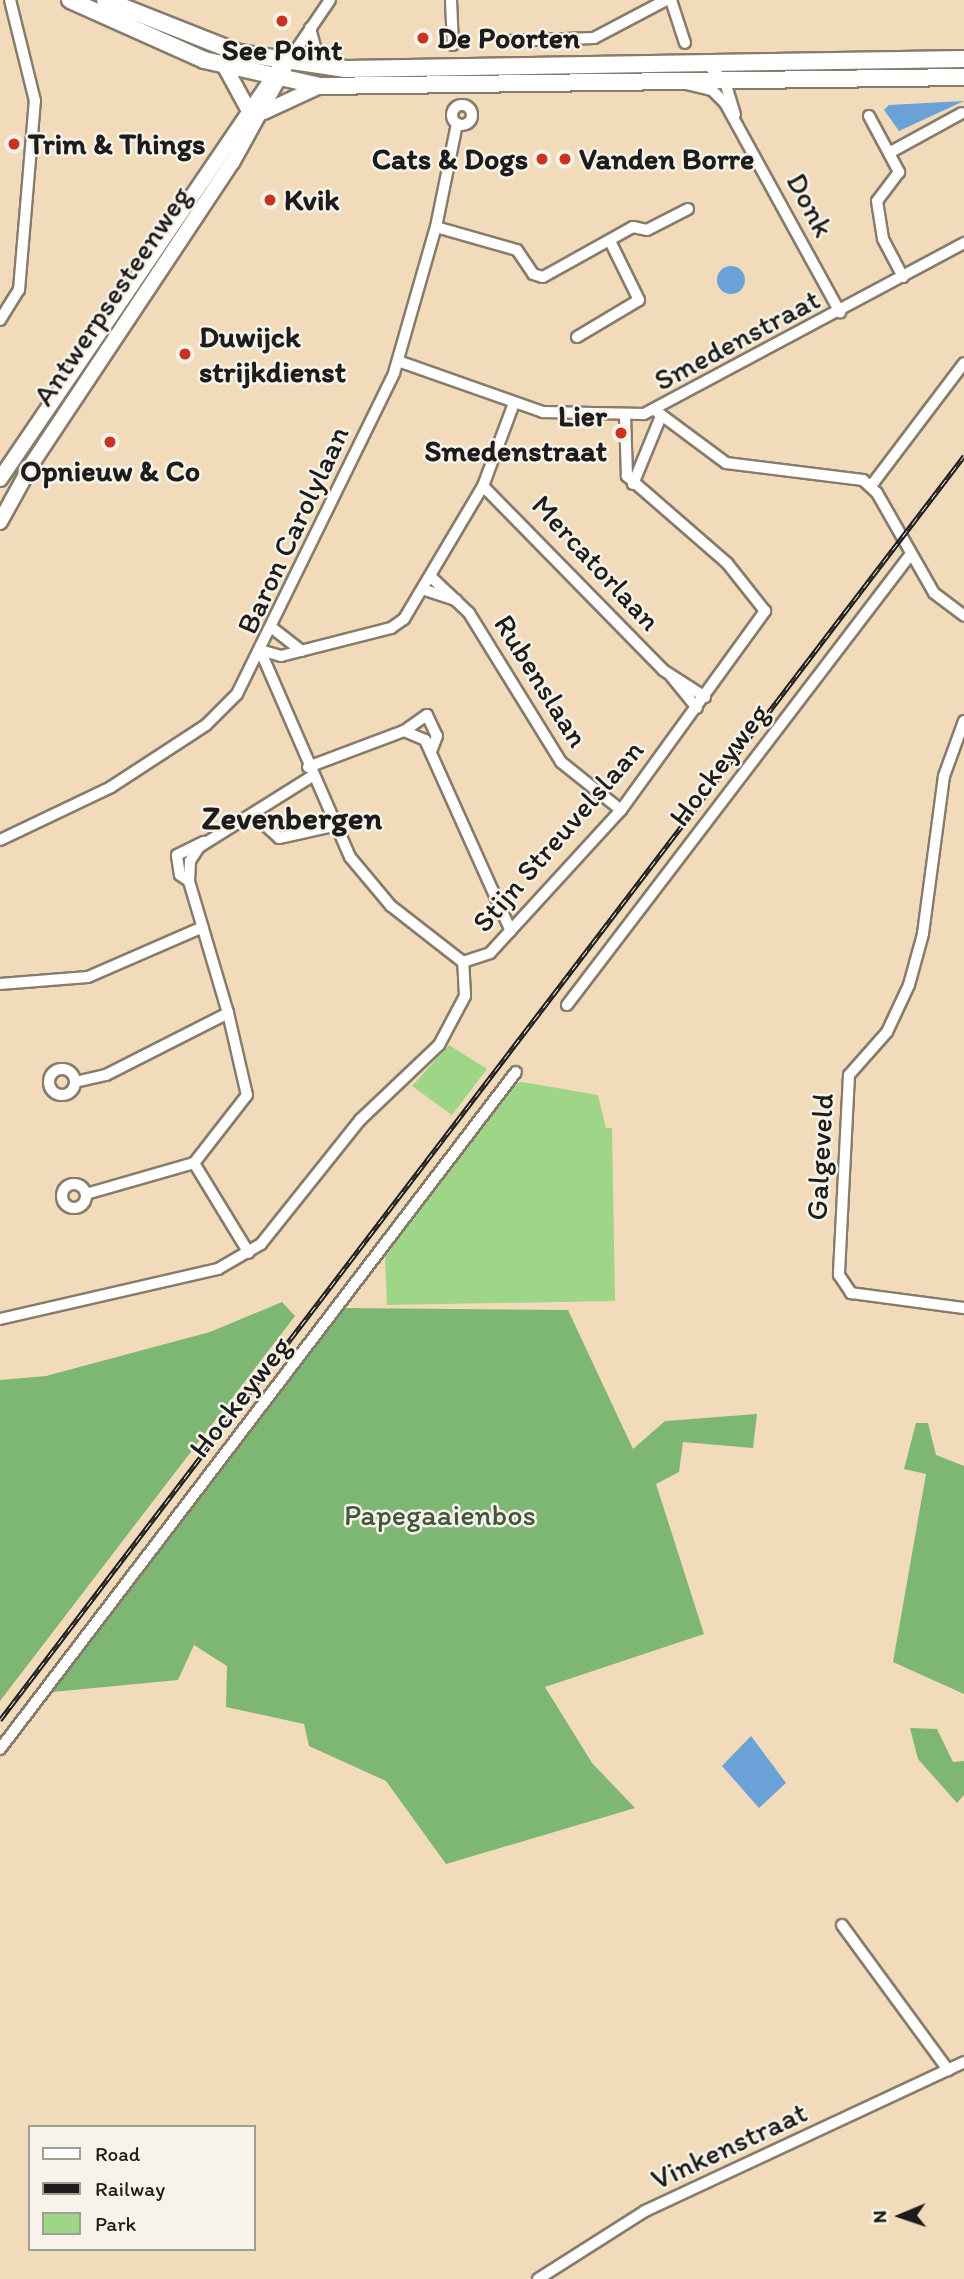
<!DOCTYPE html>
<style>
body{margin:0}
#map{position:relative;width:964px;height:2279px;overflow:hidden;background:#f2dbbb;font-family:Itim,sans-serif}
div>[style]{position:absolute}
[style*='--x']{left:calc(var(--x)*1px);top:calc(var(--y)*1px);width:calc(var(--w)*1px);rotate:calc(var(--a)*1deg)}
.green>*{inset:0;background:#9ed587}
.forest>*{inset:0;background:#7eb674}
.water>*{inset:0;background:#6aa2d8}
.round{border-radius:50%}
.roads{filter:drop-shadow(2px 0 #877c6c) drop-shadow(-2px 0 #877c6c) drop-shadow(0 2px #877c6c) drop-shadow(0 -2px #877c6c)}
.minor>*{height:10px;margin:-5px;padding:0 5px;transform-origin:5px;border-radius:5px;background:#fff}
.minor>.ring{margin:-5px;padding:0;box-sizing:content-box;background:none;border:10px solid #fff;border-radius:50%}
.major>*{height:14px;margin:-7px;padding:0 7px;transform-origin:7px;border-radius:7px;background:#fff}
.highway>*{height:16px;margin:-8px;padding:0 8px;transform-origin:8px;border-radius:8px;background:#fff}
.rail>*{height:5px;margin-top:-2.5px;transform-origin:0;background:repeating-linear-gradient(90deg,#f7f3e8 0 8px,#1c1c1c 0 16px);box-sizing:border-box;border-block:2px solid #1c1c1c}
.dots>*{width:19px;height:19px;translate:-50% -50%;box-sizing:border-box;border:4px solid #f7f3e8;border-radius:50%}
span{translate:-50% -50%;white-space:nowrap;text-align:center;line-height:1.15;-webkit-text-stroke:5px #f7f3e8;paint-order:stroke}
.poi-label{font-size:30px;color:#1c1c1c;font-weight:700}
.left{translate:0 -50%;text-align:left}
.right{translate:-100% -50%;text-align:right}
.street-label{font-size:30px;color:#1c1c1c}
.park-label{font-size:30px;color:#43543c}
.quarter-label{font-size:33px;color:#1c1c1c;font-weight:700}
.legend{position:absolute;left:28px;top:2125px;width:228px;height:126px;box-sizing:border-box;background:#f7f3e8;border:2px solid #9f9d96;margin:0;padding:9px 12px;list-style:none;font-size:21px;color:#1c1c1c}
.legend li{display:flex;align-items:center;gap:14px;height:35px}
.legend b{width:35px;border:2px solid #9f9d96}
.north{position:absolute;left:866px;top:2181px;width:70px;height:70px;-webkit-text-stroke:5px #f7f3e8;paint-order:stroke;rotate:268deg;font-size:19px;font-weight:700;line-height:28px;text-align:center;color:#1c1c1c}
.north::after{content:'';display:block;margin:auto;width:24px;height:32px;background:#1c1c1c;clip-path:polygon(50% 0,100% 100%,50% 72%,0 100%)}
</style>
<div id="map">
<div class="green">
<div style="clip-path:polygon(94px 348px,100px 353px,18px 480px,10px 475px)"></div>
<div style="clip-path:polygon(449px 1045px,487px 1069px,452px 1115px,412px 1086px)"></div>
<div style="clip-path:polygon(522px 1082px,598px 1095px,606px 1128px,612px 1128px,615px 1301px,387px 1305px,385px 1256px,512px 1084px)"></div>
</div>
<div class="forest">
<div style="clip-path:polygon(282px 1302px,295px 1316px,0 1701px,0 1380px,46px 1376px,210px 1332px)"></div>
<div style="clip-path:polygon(345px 1308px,568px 1310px,633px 1449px,665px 1421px,757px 1414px,753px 1448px,683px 1442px,679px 1472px,656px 1484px,704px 1634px,545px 1687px,592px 1763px,635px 1808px,446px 1864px,386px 1781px,309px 1746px,304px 1724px,226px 1707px,227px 1666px,194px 1645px,178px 1680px,52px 1692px)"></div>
<div style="clip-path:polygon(916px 1423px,928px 1423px,936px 1455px,964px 1466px,964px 1694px,893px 1662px,926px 1474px,904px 1469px)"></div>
<div style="clip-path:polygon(910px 1728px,937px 1729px,953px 1762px,964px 1761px,964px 1795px,957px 1803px,918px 1759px)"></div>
</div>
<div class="water">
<div style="clip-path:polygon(964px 101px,899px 131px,884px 110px,889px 105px)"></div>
<div class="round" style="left:717px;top:266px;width:28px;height:28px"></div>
<div style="clip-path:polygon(751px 1736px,786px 1783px,759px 1808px,722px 1766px)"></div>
</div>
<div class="roads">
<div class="minor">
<div style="--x:451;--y:0;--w:45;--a:87.5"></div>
<div style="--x:671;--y:0;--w:45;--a:72"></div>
<div style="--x:310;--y:28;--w:23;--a:75"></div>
<div style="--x:316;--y:50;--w:23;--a:38"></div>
<div style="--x:508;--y:41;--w:86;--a:-2"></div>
<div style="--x:594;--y:38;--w:81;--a:-27.8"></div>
<div style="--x:287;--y:63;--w:76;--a:-55.7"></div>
<div style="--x:708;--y:65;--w:24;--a:45"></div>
<div style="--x:725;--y:82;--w:34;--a:73"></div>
<div style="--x:686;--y:84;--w:27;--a:13"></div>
<div style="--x:712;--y:90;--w:18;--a:45"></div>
<div style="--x:725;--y:103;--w:239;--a:61.2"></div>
<div class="ring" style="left:452px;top:105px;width:10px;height:10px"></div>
<div style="--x:869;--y:116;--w:64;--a:61.8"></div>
<div style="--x:899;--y:172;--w:36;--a:127"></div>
<div style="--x:877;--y:201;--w:38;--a:81"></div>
<div style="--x:883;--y:239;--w:43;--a:62.2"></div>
<div style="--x:889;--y:153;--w:83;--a:-28.7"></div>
<div style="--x:436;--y:227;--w:84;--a:15.9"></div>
<div style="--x:517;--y:250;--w:29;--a:56"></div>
<div style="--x:533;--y:274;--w:10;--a:17"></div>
<div style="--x:543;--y:277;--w:103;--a:-29.1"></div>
<div style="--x:633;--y:227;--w:14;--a:12"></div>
<div style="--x:647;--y:230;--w:46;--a:-27.1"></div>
<div style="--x:0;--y:320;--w:36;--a:-58"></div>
<div style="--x:19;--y:290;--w:190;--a:-85.2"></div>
<div style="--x:35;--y:101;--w:104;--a:-103.9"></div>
<div style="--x:577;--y:337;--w:72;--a:-30.8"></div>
<div style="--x:639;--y:300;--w:66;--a:-116.2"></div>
<div style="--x:398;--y:361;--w:154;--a:19.4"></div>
<div style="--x:543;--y:412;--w:101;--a:1.1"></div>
<div style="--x:644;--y:414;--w:363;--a:-28.1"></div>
<div style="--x:656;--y:411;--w:87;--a:36.6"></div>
<div style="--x:726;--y:463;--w:138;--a:7.1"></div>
<div style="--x:863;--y:480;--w:19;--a:43"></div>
<div style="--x:877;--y:493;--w:115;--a:60.3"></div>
<div style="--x:934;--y:593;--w:38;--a:37"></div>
<div style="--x:633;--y:484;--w:74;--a:-67.6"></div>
<div style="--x:483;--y:486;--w:257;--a:45.6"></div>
<div style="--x:663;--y:670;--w:50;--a:32.7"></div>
<div style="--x:871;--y:486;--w:154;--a:-52.9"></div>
<div style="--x:430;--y:576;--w:54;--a:43.5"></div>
<div style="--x:469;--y:613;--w:175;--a:58.3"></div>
<div style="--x:561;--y:762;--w:77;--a:38.7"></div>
<div style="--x:422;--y:589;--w:36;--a:18"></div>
<div style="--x:271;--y:627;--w:39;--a:38"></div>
<div style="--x:260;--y:650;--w:22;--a:16"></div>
<div style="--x:281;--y:656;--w:114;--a:-14.3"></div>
<div style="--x:391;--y:628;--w:16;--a:-35"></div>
<div style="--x:404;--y:619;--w:155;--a:-59.3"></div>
<div style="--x:483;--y:486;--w:89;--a:-69.5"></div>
<div style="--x:260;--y:650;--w:226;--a:66.5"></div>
<div style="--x:350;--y:857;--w:64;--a:50.1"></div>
<div style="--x:391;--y:906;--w:91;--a:37.9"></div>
<div style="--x:671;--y:676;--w:41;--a:50.9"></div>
<div style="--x:964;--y:721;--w:59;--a:110"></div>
<div style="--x:944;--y:776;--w:159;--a:97.6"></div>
<div style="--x:923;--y:934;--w:53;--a:105.4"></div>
<div style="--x:909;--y:985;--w:52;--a:115.1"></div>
<div style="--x:887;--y:1032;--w:57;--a:131.5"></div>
<div style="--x:849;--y:1075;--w:200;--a:92.9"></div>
<div style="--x:839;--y:1275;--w:22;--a:56"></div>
<div style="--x:851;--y:1293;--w:114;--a:7.6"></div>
<div style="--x:404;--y:731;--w:28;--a:-35"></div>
<div style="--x:427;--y:715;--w:23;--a:65"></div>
<div style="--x:437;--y:736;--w:14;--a:111"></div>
<div style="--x:308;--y:767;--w:103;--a:-20.6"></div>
<div style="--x:404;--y:731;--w:23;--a:23"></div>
<div style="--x:425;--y:740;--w:209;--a:65.8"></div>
<div style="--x:256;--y:817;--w:31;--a:42"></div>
<div style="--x:279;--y:838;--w:55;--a:-12.5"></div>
<div style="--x:0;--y:840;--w:123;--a:-25.5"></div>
<div style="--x:111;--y:787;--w:113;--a:-33.1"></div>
<div style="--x:206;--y:725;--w:44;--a:-45"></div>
<div style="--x:237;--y:694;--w:357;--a:-63.9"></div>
<div style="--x:394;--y:373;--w:152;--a:-74"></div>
<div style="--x:436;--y:227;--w:105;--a:-78.5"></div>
<div style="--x:189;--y:881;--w:11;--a:-146"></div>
<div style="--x:180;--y:875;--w:20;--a:-99"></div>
<div style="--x:177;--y:855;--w:30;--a:-26"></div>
<div style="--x:463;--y:962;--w:28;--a:-18"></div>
<div style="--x:490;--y:953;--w:194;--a:-47.5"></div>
<div style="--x:621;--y:810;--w:246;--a:-54.1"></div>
<div style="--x:765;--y:611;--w:61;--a:-128.4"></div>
<div style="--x:727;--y:563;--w:133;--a:-139"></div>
<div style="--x:627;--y:476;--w:61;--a:-91.9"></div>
<div style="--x:0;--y:984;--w:88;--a:-4.5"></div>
<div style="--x:88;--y:977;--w:125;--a:-23.5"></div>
<div style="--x:567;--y:1005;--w:567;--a:-52.67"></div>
<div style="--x:228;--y:1013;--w:138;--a:-106.5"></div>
<div style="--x:189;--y:881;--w:20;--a:-87"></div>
<div style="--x:190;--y:861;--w:17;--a:-57"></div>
<div style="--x:199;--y:847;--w:133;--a:-32.1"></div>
<div class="ring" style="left:49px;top:1069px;width:16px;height:16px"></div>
<div style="--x:75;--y:1082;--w:32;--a:-13"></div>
<div style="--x:106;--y:1075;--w:137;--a:-26.9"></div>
<div style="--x:228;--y:1013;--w:84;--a:77"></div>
<div style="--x:247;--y:1095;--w:86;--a:127.9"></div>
<div class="ring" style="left:62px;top:1184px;width:14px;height:14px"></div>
<div style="--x:86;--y:1194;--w:112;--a:-16"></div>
<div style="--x:194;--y:1163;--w:105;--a:58.6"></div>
<div style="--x:0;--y:1319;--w:224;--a:-12.9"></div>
<div style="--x:218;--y:1269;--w:50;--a:-30.2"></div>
<div style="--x:261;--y:1244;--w:159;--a:-51.4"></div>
<div style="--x:360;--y:1120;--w:109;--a:-43.5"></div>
<div style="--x:439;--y:1045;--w:55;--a:-62"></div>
<div style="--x:465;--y:996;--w:34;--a:-93"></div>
<div style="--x:0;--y:1749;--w:851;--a:-52.69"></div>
<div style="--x:842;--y:1925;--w:180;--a:53.8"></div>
<div style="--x:538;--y:2279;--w:127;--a:-32.4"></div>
<div style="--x:645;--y:2211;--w:352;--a:-25"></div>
</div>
<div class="major">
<div style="--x:225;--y:67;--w:48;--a:61.3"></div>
<div style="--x:264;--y:112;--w:62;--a:-24.9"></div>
<div style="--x:0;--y:479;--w:495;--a:-55.8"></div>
<div style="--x:0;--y:522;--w:68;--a:-61.2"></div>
<div style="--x:33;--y:462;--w:359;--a:-56.4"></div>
<div style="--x:232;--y:163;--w:114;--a:-61.2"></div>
</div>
<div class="highway">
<div style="--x:70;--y:0;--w:147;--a:24.1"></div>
<div style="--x:204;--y:60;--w:119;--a:12.6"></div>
<div style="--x:320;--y:86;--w:644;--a:-0.8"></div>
<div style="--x:105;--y:0;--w:144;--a:21.6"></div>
<div style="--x:239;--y:53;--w:108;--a:8.5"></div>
<div style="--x:346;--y:69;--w:618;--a:-0.93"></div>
</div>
</div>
<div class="rail">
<div style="--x:0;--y:1720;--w:1590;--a:-52.67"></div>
</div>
<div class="dots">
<div style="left:282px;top:21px;background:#c8321e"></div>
<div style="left:423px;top:38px;background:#c8321e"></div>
<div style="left:14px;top:144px;background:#c8321e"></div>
<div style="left:542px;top:159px;background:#c8321e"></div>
<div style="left:565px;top:159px;background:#c8321e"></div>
<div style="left:270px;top:200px;background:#c8321e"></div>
<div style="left:185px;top:354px;background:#c8321e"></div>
<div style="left:621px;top:433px;background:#c8321e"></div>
<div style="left:110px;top:442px;background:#c8321e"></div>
</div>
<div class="poi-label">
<span class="left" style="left:437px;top:38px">De Poorten</span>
<span style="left:282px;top:50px">See Point</span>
<span class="left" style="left:28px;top:144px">Trim &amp; Things</span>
<span class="right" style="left:528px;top:159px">Cats &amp; Dogs</span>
<span class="left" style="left:579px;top:159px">Vanden Borre</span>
<span class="left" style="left:284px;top:200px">Kvik</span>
<span class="left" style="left:199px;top:354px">Duwijck<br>strijkdienst</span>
<span class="right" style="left:607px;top:433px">Lier<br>Smedenstraat</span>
<span style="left:110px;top:471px">Opnieuw &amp; Co</span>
</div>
<div class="street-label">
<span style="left:810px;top:205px;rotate:62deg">Donk</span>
<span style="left:112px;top:296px;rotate:-56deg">Antwerpsesteenweg</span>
<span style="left:737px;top:340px;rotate:-28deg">Smedenstraat</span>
<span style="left:293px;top:530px;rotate:-65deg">Baron Carolylaan</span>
<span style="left:596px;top:563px;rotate:47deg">Mercatorlaan</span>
<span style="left:541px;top:681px;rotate:58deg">Rubenslaan</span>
<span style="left:719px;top:765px;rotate:-53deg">Hockeyweg</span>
<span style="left:558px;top:836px;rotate:-49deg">Stijn Streuvelslaan</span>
<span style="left:820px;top:1157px;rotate:-87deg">Galgeveld</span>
<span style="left:240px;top:1397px;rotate:-52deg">Hockeyweg</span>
<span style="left:729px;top:2146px;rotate:-25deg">Vinkenstraat</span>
</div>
<div class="park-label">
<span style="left:440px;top:1515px">Papegaaienbos</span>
</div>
<div class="quarter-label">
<span style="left:292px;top:818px">Zevenbergen</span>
</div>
<ul class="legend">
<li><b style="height:9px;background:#fff"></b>Road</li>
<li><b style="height:9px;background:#1c1c1c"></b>Railway</li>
<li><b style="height:19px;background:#9ed587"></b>Park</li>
</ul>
<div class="north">N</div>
</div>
